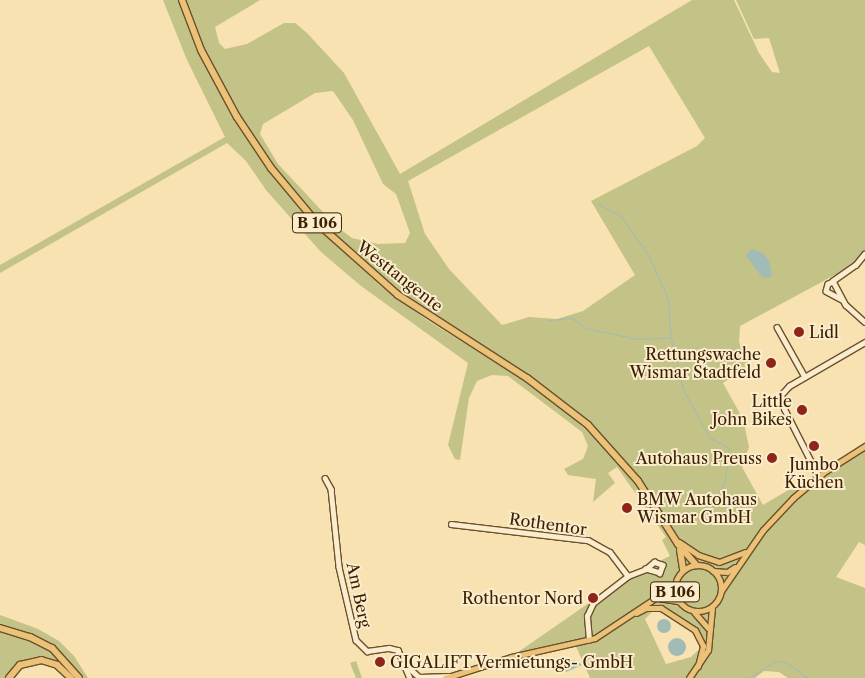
<!DOCTYPE html>
<meta charset="utf-8">
<style>
body{margin:0}
#map{position:relative;width:865px;height:678px;overflow:hidden;background:#f8e2b1;font-family:"Libre Caslon Text",serif}
div>[style]{position:absolute}
[style*='--x']{left:calc(var(--x)*1px);top:calc(var(--y)*1px);width:calc(var(--w)*1px);rotate:calc(var(--a)*1deg)}
.green>*{inset:0;background:#c3c287}
.water>*{inset:0;background:#a1bcb6}
.round{border-radius:50%}
.stream>*{height:1px;margin:-0.5px;padding:0 0.5px;transform-origin:0.5px;border-radius:0.5px;background:#a1bcb6}
.roads{filter:drop-shadow(1px 0 #6a512d) drop-shadow(-1px 0 #6a512d) drop-shadow(0 1px #6a512d) drop-shadow(0 -1px #6a512d)}
.minor>*{height:4.5px;margin:-2.25px;padding:0 2.25px;transform-origin:2.25px;border-radius:2.25px;background:#faeccc}
.major>*{height:5px;margin:-2.5px;padding:0 2.5px;transform-origin:2.5px;border-radius:2.5px;background:#ecc178}
.major>.ring{margin:-2.5px;padding:0;box-sizing:content-box;background:none;border:5px solid #ecc178;border-radius:50%}
.highway>*{height:6px;margin:-3px;padding:0 3px;transform-origin:3px;border-radius:3px;background:#ecc178}
.dots>*{width:14px;height:14px;translate:-50% -50%;box-sizing:border-box;border:2px solid #faeccc;border-radius:50%}
span{translate:-50% -50%;white-space:nowrap;text-align:center;line-height:1.15;-webkit-text-stroke:4px #faeccc;paint-order:stroke}
.shield-label span{padding:1px 4px;background:#faeccc;border:1px solid;border-radius:4px;-webkit-text-stroke-width:0}
.shield-label{font-size:15px;color:#3b2101;font-weight:700}
.street-label{font-size:16px;color:#3b2101}
.poi-label{font-size:16px;color:#3b2101}
.left{translate:0 -50%;text-align:left}
.right{translate:-100% -50%;text-align:right}
</style>
<div id="map">
<div class="green">
<div style="clip-path:polygon(evenodd,163px 0,178px 0,209px 73px,244px 134px,266px 167px,325px 235px,382px 287px,427px 320px,530px 384px,569px 413px,621px 464px,569px 408px,432px 319px,370px 272px,294px 196px,225px 96px,182px 0,260px 0,215px 27px,219px 43px,225px 49px,247px 44px,284px 23px,295px 23px,307px 33px,344px 73px,400px 174px,692px 0,734px 0,759px 53px,772px 72px,780px 73px,769px 38px,754px 39px,736px 0,865px 0,865px 253px,842px 271px,740px 326px,739px 342px,749px 365px,723px 383px,743px 419px,749px 447px,742px 467px,763px 505px,865px 445px,865px 545px,859px 542px,836px 577px,865px 588px,865px 678px,788px 678px,779px 672px,764px 671px,755px 678px,590px 678px,575px 644px,511px 657px,628px 576px,670px 556px,662px 540px,666px 537px,617px 467px,608px 473px,615px 483px,593px 502px,596px 479px,568px 475px,564px 469px,583px 459px,588px 446px,582px 432px,508px 376px,492px 375px,477px 381px,469px 398px,460px 460px,455px 459px,448px 445px,468px 363px,361px 286px,321px 252px,266px 190px,246px 161px,227px 143px,0 273px,0 265px,225px 137px,187px 60px,163px 0,649px 46px,705px 138px,697px 146px,591px 201px,635px 275px,583px 311px,557px 319px,529px 317px,502px 325px,449px 269px,425px 234px,408px 181px,649px 46px,163px 0,333px 91px,353px 120px,383px 184px,396px 194px,410px 233px,405px 243px,378px 244px,352px 238px,336px 226px,278px 164px,260px 134px,263px 124px,315px 93px,333px 91px,163px 0,657px 607px,701px 637px,703px 646px,691px 657px,666px 664px,645px 619px,657px 607px)"></div>
<div style="clip-path:polygon(0 615px,38px 629px,59px 641px,74px 656px,88px 678px,81px 678px,55px 649px,0 626px)"></div>
<div style="clip-path:polygon(0 631px,32px 639px,52px 651px,68px 666px,65px 668px,47px 658px,37px 657px,17px 665px,7px 678px,0 678px)"></div>
<div style="clip-path:polygon(356px 661px,362px 678px,356px 678px,350px 663px)"></div>
</div>
<div class="water">
<div style="clip-path:polygon(751px 249px,763px 253px,769px 261px,772px 275px,769px 278px,762px 277px,746px 256px)"></div>
<div class="round" style="left:657px;top:619px;width:14px;height:14px"></div>
<div class="round" style="left:668px;top:638px;width:18px;height:18px"></div>
<div style="clip-path:polygon(570px 660px,577px 661px,582px 665px,566px 672px,561px 664px)"></div>
</div>
<div class="stream">
<div style="--x:598;--y:204;--w:25;--a:27"></div>
<div style="--x:620;--y:215;--w:50;--a:54.7"></div>
<div style="--x:649;--y:256;--w:47;--a:66.2"></div>
<div style="--x:668;--y:299;--w:39;--a:86"></div>
<div style="--x:671;--y:338;--w:52;--a:76.8"></div>
<div style="--x:683;--y:389;--w:55;--a:61.6"></div>
<div style="--x:709;--y:437;--w:23;--a:29"></div>
<div style="--x:729;--y:448;--w:33;--a:97"></div>
<div style="--x:725;--y:481;--w:43;--a:117.8"></div>
<div style="--x:548;--y:320;--w:24;--a:-5"></div>
<div style="--x:572;--y:318;--w:16;--a:38"></div>
<div style="--x:585;--y:328;--w:53;--a:11.9"></div>
<div style="--x:637;--y:339;--w:33;--a:-2"></div>
<div style="--x:749;--y:678;--w:31;--a:-33"></div>
<div style="--x:775;--y:661;--w:12;--a:9"></div>
<div style="--x:787;--y:663;--w:26;--a:36"></div>
</div>
<div class="roads">
<div class="minor">
<div style="--x:865;--y:254;--w:14;--a:129"></div>
<div style="--x:856;--y:265;--w:28;--a:145"></div>
<div style="--x:833;--y:281;--w:27;--a:62"></div>
<div style="--x:846;--y:305;--w:25;--a:42"></div>
<div style="--x:833;--y:282;--w:5;--a:158"></div>
<div style="--x:828;--y:284;--w:7;--a:106"></div>
<div style="--x:826;--y:291;--w:17;--a:28"></div>
<div style="--x:777;--y:327;--w:57;--a:60.8"></div>
<div style="--x:818;--y:476;--w:75;--a:-116.9"></div>
<div style="--x:784;--y:409;--w:14;--a:-102"></div>
<div style="--x:781;--y:395;--w:12;--a:-48"></div>
<div style="--x:789;--y:386;--w:88;--a:-30.1"></div>
<div style="--x:325;--y:478;--w:13;--a:61"></div>
<div style="--x:331;--y:489;--w:78;--a:84.1"></div>
<div style="--x:339;--y:567;--w:75;--a:76.9"></div>
<div style="--x:356;--y:640;--w:16;--a:45"></div>
<div style="--x:367;--y:651;--w:22;--a:-8"></div>
<div style="--x:389;--y:648;--w:9;--a:13"></div>
<div style="--x:398;--y:650;--w:30;--a:67"></div>
<div style="--x:451;--y:524;--w:138;--a:6.7"></div>
<div style="--x:588;--y:540;--w:25;--a:29"></div>
<div style="--x:610;--y:552;--w:30;--a:53"></div>
<div style="--x:589;--y:640;--w:24;--a:-95"></div>
<div style="--x:587;--y:616;--w:14;--a:-65"></div>
<div style="--x:593;--y:603;--w:44;--a:-37.6"></div>
<div style="--x:628;--y:576;--w:19;--a:-21"></div>
<div style="--x:646;--y:569;--w:11;--a:-41"></div>
<div style="--x:654;--y:562;--w:9;--a:18"></div>
<div style="--x:663;--y:565;--w:9;--a:111"></div>
<div style="--x:660;--y:573;--w:15;--a:-164"></div>
<div style="--x:408;--y:667;--w:15;--a:42"></div>
<div style="--x:419;--y:677;--w:31;--a:-2"></div>
</div>
<div class="major">
<div style="--x:679;--y:542;--w:23;--a:34"></div>
<div style="--x:698;--y:555;--w:22;--a:18"></div>
<div style="--x:719;--y:562;--w:28;--a:-21"></div>
<div class="ring" style="left:675px;top:565px;width:41px;height:41px"></div>
<div style="--x:713;--y:571;--w:14;--a:4"></div>
<div style="--x:727;--y:572;--w:9;--a:-32"></div>
<div style="--x:721;--y:591;--w:74;--a:-55.5"></div>
<div style="--x:763;--y:530;--w:44;--a:-46.8"></div>
<div style="--x:793;--y:498;--w:40;--a:-40"></div>
<div style="--x:824;--y:472;--w:49;--a:-32.4"></div>
<div style="--x:658;--y:598;--w:20;--a:9"></div>
<div style="--x:694;--y:612;--w:21;--a:49"></div>
<div style="--x:636;--y:613;--w:11;--a:-27"></div>
<div style="--x:646;--y:608;--w:15;--a:0"></div>
<div style="--x:661;--y:608;--w:40;--a:32.9"></div>
<div style="--x:695;--y:630;--w:18;--a:63"></div>
<div style="--x:703;--y:646;--w:21;--a:104"></div>
<div style="--x:445;--y:678;--w:69;--a:-17.7"></div>
<div style="--x:511;--y:657;--w:86;--a:-12.7"></div>
<div style="--x:595;--y:638;--w:96;--a:-33.5"></div>
<div style="--x:689;--y:678;--w:34;--a:-56"></div>
<div style="--x:708;--y:650;--w:42;--a:-84.6"></div>
</div>
<div class="highway">
<div style="--x:182;--y:0;--w:53;--a:69.2"></div>
<div style="--x:201;--y:50;--w:76;--a:61.8"></div>
<div style="--x:237;--y:117;--w:61;--a:56.3"></div>
<div style="--x:271;--y:168;--w:72;--a:50.1"></div>
<div style="--x:317;--y:223;--w:108;--a:41.6"></div>
<div style="--x:398;--y:295;--w:153;--a:32.8"></div>
<div style="--x:527;--y:378;--w:77;--a:37.6"></div>
<div style="--x:588;--y:425;--w:75;--a:48.2"></div>
<div style="--x:638;--y:481;--w:75;--a:57.6"></div>
<div style="--x:678;--y:544;--w:28;--a:49"></div>
<div style="--x:680;--y:550;--w:20;--a:81"></div>
<div style="--x:0;--y:628;--w:31;--a:17"></div>
<div style="--x:30;--y:637;--w:25;--a:27"></div>
<div style="--x:52;--y:648;--w:40;--a:48"></div>
<div style="--x:9;--y:678;--w:17;--a:-50"></div>
<div style="--x:20;--y:665;--w:22;--a:-13"></div>
<div style="--x:41;--y:660;--w:17;--a:17"></div>
<div style="--x:57;--y:665;--w:19;--a:43"></div>
</div>
</div>
<div class="dots">
<div style="left:799px;top:332px;background:#8f2418"></div>
<div style="left:771px;top:363px;background:#8f2418"></div>
<div style="left:802px;top:410px;background:#8f2418"></div>
<div style="left:814px;top:446px;background:#8f2418"></div>
<div style="left:772px;top:458px;background:#8f2418"></div>
<div style="left:627px;top:508px;background:#8f2418"></div>
<div style="left:593px;top:598px;background:#8f2418"></div>
<div style="left:380px;top:662px;background:#8f2418"></div>
</div>
<div class="shield-label">
<span style="left:317px;top:223px">B 106</span>
<span style="left:675px;top:592px">B 106</span>
</div>
<div class="street-label">
<span style="left:400px;top:276px;rotate:38deg">Westtangente</span>
<span style="left:548px;top:524px;rotate:8deg">Rothentor</span>
<span style="left:359px;top:595px;rotate:78deg">Am Berg</span>
</div>
<div class="poi-label">
<span class="left" style="left:809px;top:332px">Lidl</span>
<span class="right" style="left:761px;top:363px">Rettungswache<br>Wismar Stadtfeld</span>
<span class="right" style="left:792px;top:410px">Little<br>John Bikes</span>
<span class="right" style="left:762px;top:458px">Autohaus Preuss</span>
<span style="left:814px;top:473px">Jumbo<br>Küchen</span>
<span class="left" style="left:637px;top:508px">BMW Autohaus<br>Wismar GmbH</span>
<span class="right" style="left:583px;top:598px">Rothentor Nord</span>
<span class="left" style="left:390px;top:662px">GIGALIFT Vermietungs- GmbH</span>
</div>
</div>
